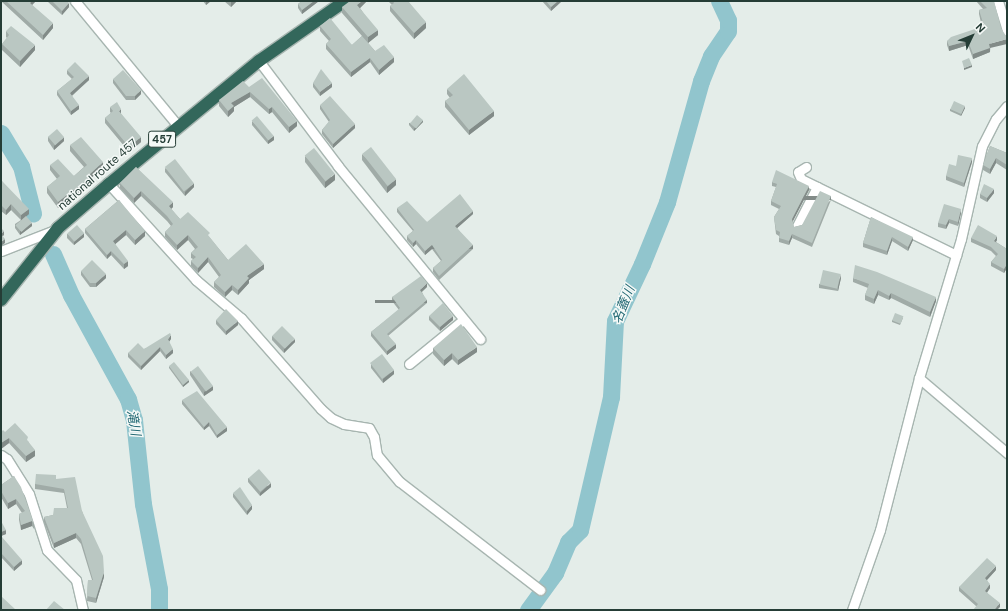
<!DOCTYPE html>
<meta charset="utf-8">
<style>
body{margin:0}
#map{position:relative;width:1008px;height:611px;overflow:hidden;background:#e4ede9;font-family:"DM Sans","Noto Sans JP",sans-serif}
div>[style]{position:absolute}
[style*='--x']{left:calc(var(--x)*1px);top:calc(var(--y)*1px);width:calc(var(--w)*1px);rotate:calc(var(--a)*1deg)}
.river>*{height:17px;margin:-8.5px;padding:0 8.5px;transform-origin:8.5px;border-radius:8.5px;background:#91c5cd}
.roads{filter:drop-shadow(1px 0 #a7b5b0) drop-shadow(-1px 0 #a7b5b0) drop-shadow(0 1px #a7b5b0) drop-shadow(0 -1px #a7b5b0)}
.minor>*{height:9px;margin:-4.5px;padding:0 4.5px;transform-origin:4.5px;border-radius:4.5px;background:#fff}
.highway>*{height:12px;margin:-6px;padding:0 6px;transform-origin:6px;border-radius:6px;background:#33675b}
.wall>*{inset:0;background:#a0aba7}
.shaded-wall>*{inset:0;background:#828b88;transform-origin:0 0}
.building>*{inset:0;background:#bac7c2;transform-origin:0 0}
span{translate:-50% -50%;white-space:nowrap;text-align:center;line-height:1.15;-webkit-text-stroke:3px #f5f9f7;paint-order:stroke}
.shield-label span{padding:1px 3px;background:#f5f9f7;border:1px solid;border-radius:3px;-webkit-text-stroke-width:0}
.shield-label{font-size:11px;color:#253d36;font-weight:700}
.street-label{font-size:12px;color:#253d36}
.water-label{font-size:13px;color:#236974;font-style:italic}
.frame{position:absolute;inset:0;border:2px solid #253d36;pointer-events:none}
.north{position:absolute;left:952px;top:16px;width:40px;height:40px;-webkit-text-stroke:3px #f5f9f7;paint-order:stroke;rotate:47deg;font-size:11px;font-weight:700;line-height:16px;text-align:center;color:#253d36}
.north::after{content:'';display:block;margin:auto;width:14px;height:18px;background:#253d36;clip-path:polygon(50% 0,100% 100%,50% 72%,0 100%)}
</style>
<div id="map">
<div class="river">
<div style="--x:1;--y:133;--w:39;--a:59"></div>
<div style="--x:21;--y:166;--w:49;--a:75.7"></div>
<div style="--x:53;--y:254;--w:45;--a:66.3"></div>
<div style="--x:71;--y:295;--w:119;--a:61.3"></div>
<div style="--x:128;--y:399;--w:22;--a:74"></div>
<div style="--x:134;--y:420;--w:84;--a:83.9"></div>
<div style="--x:143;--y:504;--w:86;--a:79.3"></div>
<div style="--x:159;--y:589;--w:21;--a:90"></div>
<div style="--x:528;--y:610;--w:46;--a:-53.9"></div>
<div style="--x:555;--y:573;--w:34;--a:-67"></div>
<div style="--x:568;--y:542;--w:17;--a:-45"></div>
<div style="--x:580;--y:530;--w:137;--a:-76.9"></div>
<div style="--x:611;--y:397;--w:76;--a:-87"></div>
<div style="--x:615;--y:321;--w:63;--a:-64.7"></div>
<div style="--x:642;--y:264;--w:67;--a:-68"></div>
<div style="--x:667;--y:202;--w:126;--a:-74.3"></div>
<div style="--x:701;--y:81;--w:27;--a:-68"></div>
<div style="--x:711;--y:56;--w:30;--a:-56"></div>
<div style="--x:728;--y:31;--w:11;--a:-90"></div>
<div style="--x:728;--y:20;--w:21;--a:-115"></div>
</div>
<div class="roads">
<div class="minor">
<div style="--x:75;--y:1;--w:162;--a:50.5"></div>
<div style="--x:998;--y:1;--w:31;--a:73"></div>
<div style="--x:259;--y:61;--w:131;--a:53"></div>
<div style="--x:338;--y:166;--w:224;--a:50.6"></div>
<div style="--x:806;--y:167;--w:9;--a:148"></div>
<div style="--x:798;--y:172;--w:8;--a:67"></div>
<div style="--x:801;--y:179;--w:173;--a:26.1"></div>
<div style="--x:109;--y:184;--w:130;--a:47.8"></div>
<div style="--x:196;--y:280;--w:59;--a:40.2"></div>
<div style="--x:241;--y:318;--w:121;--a:48.7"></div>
<div style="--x:321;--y:409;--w:13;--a:42"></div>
<div style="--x:331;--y:418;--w:14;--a:25"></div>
<div style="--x:344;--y:424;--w:25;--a:9"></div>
<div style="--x:369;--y:428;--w:10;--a:61"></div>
<div style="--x:374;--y:437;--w:18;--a:81"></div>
<div style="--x:377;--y:455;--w:35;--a:50"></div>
<div style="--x:400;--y:482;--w:177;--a:37.6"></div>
<div style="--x:797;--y:226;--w:44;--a:-62.9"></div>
<div style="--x:1;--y:251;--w:60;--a:-21.4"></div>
<div style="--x:409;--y:364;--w:70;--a:-39.2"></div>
<div style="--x:919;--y:378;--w:116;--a:40.4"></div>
<div style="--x:1;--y:455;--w:7;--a:34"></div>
<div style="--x:7;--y:459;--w:41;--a:57.8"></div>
<div style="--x:29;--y:494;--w:59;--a:72.2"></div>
<div style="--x:47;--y:550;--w:42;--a:46"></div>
<div style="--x:76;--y:580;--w:31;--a:77"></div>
<div style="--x:852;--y:610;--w:85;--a:-70.7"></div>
<div style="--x:880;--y:530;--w:157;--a:-75.6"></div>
<div style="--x:919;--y:378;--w:145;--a:-73.2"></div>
<div style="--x:961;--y:239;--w:95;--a:-77.3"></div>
<div style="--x:982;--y:146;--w:30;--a:-63"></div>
<div style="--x:996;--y:119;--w:17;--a:-50"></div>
</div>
<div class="highway">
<div style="--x:1;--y:300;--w:92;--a:-51.6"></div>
<div style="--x:58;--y:228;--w:67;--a:-40.8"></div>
<div style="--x:109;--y:184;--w:194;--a:-39.4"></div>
<div style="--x:259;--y:61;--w:105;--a:-34.9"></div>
</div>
</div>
<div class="wall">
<div style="clip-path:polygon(2px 1px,36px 1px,32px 5px,53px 28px,43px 40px,2px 2px)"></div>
<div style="clip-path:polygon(47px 1px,67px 1px,69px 7px,62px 15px)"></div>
<div style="clip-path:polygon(203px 1px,211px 1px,206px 5px)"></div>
<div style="clip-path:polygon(224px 1px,237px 1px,231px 7px)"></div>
<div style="clip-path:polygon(302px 1px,319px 1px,302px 14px,298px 8px,298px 4px)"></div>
<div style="clip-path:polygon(366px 1px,366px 2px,360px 8px,378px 35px,368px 43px,375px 51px,394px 62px,379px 75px,370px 62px,351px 77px,326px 49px,326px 44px,329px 41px,320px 31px,320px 26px,352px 45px,362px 36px,342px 13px,342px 7px)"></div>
<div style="clip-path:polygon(388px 1px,408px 1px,426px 28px,414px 39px,390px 11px,390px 6px,392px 5px)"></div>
<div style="clip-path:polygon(542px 1px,562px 1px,551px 11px)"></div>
<div style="clip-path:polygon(976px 1px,994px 1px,990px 52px,973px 59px,968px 45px,949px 51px,947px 45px,947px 41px,982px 27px,979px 14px,979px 10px,983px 9px)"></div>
<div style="clip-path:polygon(6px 31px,35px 50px,20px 67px,2px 50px,2px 44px,7px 38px,6px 37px)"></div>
<div style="clip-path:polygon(67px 70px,89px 80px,72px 96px,79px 109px,71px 115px,57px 95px,57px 91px,72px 79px,67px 74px)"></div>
<div style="clip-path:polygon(113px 79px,141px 94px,135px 100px,126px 100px,113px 83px)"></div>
<div style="clip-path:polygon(313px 83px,332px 87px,320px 96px,313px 87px)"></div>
<div style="clip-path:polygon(249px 87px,297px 126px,289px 133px,272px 112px,269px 114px,250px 97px,234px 107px,234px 111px,228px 117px,219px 106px,219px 100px)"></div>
<div style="clip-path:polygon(447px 89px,494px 116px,469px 135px,445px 107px,445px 101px,450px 98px,447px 94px)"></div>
<div style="clip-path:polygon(320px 105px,355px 128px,333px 148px,322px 134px,322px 130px,329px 122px,320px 109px)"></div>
<div style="clip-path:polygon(110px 107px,121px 114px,141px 142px,129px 152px,105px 123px,105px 118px,111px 113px,110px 112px)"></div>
<div style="clip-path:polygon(965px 108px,961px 116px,950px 111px,950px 109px)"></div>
<div style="clip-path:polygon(252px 121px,274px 140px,268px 144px,252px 125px)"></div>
<div style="clip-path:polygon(423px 122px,414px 131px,409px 125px,409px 123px)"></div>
<div style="clip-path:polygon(48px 137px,64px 141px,54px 150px,48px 141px)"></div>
<div style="clip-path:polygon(70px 145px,103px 168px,91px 178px,91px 183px,58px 208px,47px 193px,47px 187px,57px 179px,50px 170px,50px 165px,74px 176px,84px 167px,70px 151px)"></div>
<div style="clip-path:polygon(990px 146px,1007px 153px,1007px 170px,996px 163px,990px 174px,983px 170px,983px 165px)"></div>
<div style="clip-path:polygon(362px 154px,396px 185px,387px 193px,362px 160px)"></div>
<div style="clip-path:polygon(305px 156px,335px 180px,325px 188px,305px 162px)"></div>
<div style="clip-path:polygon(972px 162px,964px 187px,946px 180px,946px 176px,956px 166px)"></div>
<div style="clip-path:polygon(136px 167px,173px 207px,171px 209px,180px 219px,210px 238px,228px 260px,264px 269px,249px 280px,249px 283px,238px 295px,232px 290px,225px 297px,214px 287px,214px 282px,219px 277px,208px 262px,198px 273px,191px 266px,191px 261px,193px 259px,191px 258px,191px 253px,195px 249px,188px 240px,177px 250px,165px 237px,165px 232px,171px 226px,167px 221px,141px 196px,134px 203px,120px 188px,120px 183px)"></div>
<div style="clip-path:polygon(165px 168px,194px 187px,185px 196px,165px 172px)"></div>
<div style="clip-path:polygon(1px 180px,29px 214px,26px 216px,32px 226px,20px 235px,15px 228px,15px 224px,21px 220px,11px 210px,6px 215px,1px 211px)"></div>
<div style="clip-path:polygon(772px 182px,809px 190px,792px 222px,794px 227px,802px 225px,831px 200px,812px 247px,792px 238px,789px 245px,779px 242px,779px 236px,776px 234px,774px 217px,779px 209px,771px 205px,771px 201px,776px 187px,772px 186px)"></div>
<div style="clip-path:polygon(994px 193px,987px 202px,980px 198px,980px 194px)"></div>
<div style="clip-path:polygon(119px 200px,145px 236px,135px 245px,126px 235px,115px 244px,128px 266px,124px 269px,111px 255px,107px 259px,85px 233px,85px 229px)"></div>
<div style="clip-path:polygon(397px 208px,427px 222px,473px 214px,457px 228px,473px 249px,439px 280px,433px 272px,433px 268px,441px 261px,432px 249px,425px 255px,416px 244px,413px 247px,407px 240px,407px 236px,413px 231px,397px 212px)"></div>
<div style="clip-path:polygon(961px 213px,958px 226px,949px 223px,946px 229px,938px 227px,938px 223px)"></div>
<div style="clip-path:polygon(871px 217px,913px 240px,908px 251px,892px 241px,887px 255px,863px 247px,863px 243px)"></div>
<div style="clip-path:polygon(67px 234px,84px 237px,74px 245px,67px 238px)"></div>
<div style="clip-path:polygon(971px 238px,997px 240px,996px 242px,1007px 249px,1007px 268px,1004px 273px,991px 266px,991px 262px,996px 256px,991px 251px,971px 242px)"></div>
<div style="clip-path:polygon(81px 271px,106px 278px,96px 287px,90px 287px,81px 275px)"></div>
<div style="clip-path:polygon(841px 278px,838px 291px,819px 288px,819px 284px)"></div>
<div style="clip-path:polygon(853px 278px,936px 301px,930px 317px,891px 298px,889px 300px,878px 295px,874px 304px,865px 300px,865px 295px,868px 288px,853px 282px)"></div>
<div style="clip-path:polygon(427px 287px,422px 292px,427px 303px,388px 336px,396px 348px,387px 355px,371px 336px,371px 332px,399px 310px,392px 301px,392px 297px)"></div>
<div style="clip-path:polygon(429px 316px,453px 320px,440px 331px,429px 320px)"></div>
<div style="clip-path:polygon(903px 318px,900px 325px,892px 322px,892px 320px)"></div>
<div style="clip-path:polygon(216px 320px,238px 325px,226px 335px,216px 324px)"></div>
<div style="clip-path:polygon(272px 336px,295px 342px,284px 353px,272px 340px)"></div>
<div style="clip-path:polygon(171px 339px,169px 342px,173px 353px,166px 359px,160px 351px,141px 370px,128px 357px,128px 353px,144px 349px)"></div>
<div style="clip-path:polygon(433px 348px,477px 352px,458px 365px,452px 359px,444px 366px,433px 354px)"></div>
<div style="clip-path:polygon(371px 364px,394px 374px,383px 383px,371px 368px)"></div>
<div style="clip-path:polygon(169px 366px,189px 382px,183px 387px,169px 368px)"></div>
<div style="clip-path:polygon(190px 371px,213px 390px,204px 396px,190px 375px)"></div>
<div style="clip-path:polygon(182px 400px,227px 431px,217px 438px,209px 426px,204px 430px,182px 404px)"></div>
<div style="clip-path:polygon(1px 432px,5px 432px,28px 441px,35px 456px,26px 462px,9px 443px,1px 449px)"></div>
<div style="clip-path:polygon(14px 476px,34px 524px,34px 529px,32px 526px,21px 530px,19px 520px,19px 514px,22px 513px,16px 504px,8px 509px,1px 497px,1px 485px)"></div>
<div style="clip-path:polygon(248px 478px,271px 487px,260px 496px,248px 482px)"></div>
<div style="clip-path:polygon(56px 479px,82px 511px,104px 577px,96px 603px,87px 601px,88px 580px,92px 580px,81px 544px,76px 538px,54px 548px,44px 522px,44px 517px,53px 515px,67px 508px,64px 493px,35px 489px,35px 484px)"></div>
<div style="clip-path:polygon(233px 493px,252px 509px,247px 515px,233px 497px)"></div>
<div style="clip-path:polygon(1px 521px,6px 534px,1px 536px,22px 564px,14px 571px,1px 557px)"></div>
<div style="clip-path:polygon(996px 570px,987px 580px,990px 588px,987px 593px,1000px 607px,976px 606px,959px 591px,959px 587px)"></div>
</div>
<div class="shaded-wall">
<div style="clip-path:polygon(32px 1px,36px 1px,30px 7px,30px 3px)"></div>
<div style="clip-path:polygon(206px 1px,211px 1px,206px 5px)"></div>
<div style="clip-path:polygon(231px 1px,237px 1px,231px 7px)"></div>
<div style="clip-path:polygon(314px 1px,319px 1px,302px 14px,302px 10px)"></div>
<div style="clip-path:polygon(362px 1px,366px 1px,366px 2px,357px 11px,357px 5px)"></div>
<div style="clip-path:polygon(558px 1px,562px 1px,551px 11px,551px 7px)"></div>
<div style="clip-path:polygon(69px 3px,69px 7px,62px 15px,62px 11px)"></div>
<div style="clip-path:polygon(426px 22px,426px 28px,414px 39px,414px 33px)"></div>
<div style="clip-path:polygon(53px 23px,53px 28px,43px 40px,43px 35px)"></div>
<div style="clip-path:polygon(378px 30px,378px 35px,368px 43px,368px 37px)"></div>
<div style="clip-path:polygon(1007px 39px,1007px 44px,990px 48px,990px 52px,973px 59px,973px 54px,989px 44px)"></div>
<div style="clip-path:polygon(968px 41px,968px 45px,949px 51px,949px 46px)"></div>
<div style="clip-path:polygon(35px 45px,35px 50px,20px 67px,20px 61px)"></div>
<div style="clip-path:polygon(394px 57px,394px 62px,379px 75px,379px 70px)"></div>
<div style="clip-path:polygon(370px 58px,370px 62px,351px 77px,351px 72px)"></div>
<div style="clip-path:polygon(972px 65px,972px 67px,964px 70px,964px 68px)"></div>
<div style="clip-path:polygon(89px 76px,89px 80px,70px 97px,70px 93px)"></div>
<div style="clip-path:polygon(332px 83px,332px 87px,320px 96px,320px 92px)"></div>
<div style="clip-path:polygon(141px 90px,141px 94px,135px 100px,135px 96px)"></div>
<div style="clip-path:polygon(250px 92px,250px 97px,234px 107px,234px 111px,228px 117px,228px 111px,231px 103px)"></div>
<div style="clip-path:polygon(79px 105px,79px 109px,71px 115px,71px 111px)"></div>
<div style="clip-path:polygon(965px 106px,965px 108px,961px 116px,961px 114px)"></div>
<div style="clip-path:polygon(272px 107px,272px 112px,269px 114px,269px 109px)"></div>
<div style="clip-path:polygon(121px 109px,121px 114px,119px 116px,119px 111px)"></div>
<div style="clip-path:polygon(494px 111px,494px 116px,469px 135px,469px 130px)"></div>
<div style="clip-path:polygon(423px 120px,423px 122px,414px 131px,414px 129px)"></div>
<div style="clip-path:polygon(297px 121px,297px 126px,289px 133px,289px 127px)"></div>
<div style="clip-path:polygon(355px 124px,355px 128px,333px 148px,333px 144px)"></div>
<div style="clip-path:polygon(274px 136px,274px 140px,268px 144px,268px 140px)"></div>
<div style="clip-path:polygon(64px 137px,64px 141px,54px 150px,54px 146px)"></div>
<div style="clip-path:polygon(141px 137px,141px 142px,129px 152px,129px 147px)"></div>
<div style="clip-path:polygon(972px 158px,972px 162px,964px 187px,964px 183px)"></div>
<div style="clip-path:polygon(996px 158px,996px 163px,990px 174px,990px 169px)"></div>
<div style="clip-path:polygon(103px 162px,103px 168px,91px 178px,91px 183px,58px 208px,58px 202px)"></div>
<div style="clip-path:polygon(335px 174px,335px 180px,325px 188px,325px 182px)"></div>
<div style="clip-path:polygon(396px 179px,396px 185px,387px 193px,387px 187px)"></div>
<div style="clip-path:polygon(194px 183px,194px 187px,185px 196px,185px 192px)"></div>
<div style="clip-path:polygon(809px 186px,809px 190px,792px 223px,792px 219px)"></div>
<div style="clip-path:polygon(994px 189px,994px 193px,987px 202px,987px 198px)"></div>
<div style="clip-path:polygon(141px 191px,141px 196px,134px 203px,134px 198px)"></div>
<div style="left:831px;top:196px;width:4px;height:51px;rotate:90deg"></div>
<div style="clip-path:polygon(173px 202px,173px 207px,169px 211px,169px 206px)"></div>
<div style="clip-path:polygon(11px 204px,11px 210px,6px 215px,6px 210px)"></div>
<div style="clip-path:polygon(29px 209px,29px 214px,21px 221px,21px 215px)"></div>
<div style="clip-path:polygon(961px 209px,961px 213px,958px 226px,958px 222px)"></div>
<div style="clip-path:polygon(473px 211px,473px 214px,455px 230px,455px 226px)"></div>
<div style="clip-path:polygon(949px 219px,949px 223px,946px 229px,946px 225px)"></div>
<div style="clip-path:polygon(32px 223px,32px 226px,20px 235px,20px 231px)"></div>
<div style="clip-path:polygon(126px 230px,126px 235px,113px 246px,113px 241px)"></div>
<div style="clip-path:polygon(4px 231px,4px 235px,1px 238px,1px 234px)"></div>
<div style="clip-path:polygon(145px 231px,145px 236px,135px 245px,135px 240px)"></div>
<div style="clip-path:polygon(84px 233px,84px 237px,74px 245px,74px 241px)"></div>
<div style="clip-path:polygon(792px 234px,792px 238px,789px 245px,789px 241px)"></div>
<div style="clip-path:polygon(188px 235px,188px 240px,177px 250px,177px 245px)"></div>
<div style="clip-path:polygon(997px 236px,997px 240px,994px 245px,994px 241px)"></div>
<div style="clip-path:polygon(892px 237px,892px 241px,887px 255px,887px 251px)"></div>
<div style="clip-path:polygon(913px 237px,913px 240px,908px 251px,908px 247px)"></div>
<div style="clip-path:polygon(5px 239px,5px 243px,1px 246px,1px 242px)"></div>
<div style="clip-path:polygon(416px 240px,416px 244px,413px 247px,413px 243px)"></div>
<div style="clip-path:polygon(432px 245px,432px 249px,425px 255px,425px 251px)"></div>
<div style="left:473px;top:245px;width:4px;height:46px;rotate:90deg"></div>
<div style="clip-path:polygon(111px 251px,111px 255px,107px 259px,107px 255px)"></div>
<div style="clip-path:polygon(208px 257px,208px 262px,198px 273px,198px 268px)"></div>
<div style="clip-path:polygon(128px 261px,128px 266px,124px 269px,124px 264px)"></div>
<div style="clip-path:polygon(264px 264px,264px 269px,249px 280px,249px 283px,238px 295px,238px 290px,247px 276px)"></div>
<div style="clip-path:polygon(1007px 264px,1007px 268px,1004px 273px,1004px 269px)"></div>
<div style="clip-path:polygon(106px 274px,106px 278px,96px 287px,96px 283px)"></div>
<div style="clip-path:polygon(841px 274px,841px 278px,838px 291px,838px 287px)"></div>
<div style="clip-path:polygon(427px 283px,427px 287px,420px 293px,420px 290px)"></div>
<div style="clip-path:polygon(232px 285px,232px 290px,225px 297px,225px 292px)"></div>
<div style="clip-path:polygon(878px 290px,878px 295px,874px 304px,874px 299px)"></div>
<div style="clip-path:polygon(891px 293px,891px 298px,889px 300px,889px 296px)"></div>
<div style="clip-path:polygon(936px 297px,936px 301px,930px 317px,930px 312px)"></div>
<div style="left:427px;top:300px;width:3px;height:52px;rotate:90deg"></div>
<div style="clip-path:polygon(453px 316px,453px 320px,440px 331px,440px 327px)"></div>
<div style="clip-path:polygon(238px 321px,238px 325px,226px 335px,226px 331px)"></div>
<div style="clip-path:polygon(171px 335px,171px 339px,168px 343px,168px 339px)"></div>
<div style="clip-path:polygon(295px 339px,295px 342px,284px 353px,284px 349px)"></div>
<div style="clip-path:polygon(396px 344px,396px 348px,387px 355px,387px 351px)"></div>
<div style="clip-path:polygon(160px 347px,160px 351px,141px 370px,141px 366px)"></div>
<div style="clip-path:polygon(477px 347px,477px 352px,458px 365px,458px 360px)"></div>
<div style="clip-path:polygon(173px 349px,173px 353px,166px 359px,166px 355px)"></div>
<div style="clip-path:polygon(452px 353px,452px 359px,444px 366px,444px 360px)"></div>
<div style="clip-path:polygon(394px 370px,394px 374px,383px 383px,383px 379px)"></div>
<div style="clip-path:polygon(189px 380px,189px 382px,183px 387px,183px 385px)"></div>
<div style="clip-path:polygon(213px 386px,213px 390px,204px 396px,204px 392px)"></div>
<div style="clip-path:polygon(209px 422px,209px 426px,204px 430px,204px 427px)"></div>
<div style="clip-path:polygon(227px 427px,227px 431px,217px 438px,217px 435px)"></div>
<div style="clip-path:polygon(9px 438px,9px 443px,1px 449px,1px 443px)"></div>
<div style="clip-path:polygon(35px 450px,35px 456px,26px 462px,26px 456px)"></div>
<div style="clip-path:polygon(271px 483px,271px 487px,260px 496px,260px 493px)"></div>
<div style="clip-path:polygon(16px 499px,16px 504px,8px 509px,8px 503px)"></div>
<div style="clip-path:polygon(252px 505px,252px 509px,247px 515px,247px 511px)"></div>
<div style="clip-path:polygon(32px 521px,32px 526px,21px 530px,21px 525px)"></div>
<div style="clip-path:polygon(6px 530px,6px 534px,1px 536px,1px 532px)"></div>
<div style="clip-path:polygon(76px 533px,76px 538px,54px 548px,54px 543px)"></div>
<div style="clip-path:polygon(22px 560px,22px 564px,14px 571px,14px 567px)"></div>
<div style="clip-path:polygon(996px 566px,996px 570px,985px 582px,985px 578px)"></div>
<div style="clip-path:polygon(104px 572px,104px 577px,96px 603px,96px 598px)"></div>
<div style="clip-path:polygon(990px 584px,990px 588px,985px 595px,985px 591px)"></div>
<div style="clip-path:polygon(1000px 603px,1000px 607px,997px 610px,994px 610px)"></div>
</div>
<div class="building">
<div style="clip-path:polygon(6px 1px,32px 1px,30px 3px,53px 23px,43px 35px)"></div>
<div style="clip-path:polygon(52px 1px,67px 1px,69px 3px,62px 11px)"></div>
<div style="clip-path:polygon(302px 1px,314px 1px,302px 10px,298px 4px)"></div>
<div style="clip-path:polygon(350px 1px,362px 1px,357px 5px,378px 30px,368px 37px,342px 7px)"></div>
<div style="clip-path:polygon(393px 1px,408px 1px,426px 22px,414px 33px,390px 6px,394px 3px)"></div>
<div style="clip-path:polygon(546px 1px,558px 1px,551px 7px)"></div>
<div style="clip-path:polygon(980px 1px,994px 1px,1001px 28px,1007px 38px,1007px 39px,989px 44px,990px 48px,973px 54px,968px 41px,949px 46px,947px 41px,951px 37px,984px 26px,979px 10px,987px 8px)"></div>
<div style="clip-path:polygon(330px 18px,352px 45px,362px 36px,375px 51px,384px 45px,394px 57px,379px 70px,370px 58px,351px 72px,326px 44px,331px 39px,320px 26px)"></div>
<div style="clip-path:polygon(11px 26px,35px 45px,20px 61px,2px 44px,9px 35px,6px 31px)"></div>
<div style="clip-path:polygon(969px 58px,972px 65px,964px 68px,962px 61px)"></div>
<div style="clip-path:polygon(75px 62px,89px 76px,70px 93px,79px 105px,71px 111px,57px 91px,74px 77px,67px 70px)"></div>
<div style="clip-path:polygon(321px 69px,332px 83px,320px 92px,313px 83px)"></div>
<div style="clip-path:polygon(123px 70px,141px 90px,135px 96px,126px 96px,113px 79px)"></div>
<div style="clip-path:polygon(464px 74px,494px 111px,469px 130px,445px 101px,453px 95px,447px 89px)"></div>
<div style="clip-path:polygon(262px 78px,297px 121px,289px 127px,272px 107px,269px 109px,250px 92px,231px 103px,234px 106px,228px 111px,219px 100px,243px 81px,249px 87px)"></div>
<div style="clip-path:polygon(330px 96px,355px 124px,333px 144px,322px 130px,330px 120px,320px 105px)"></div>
<div style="left:954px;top:101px;width:12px;height:9px;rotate:24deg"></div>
<div style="clip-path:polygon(117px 102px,121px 109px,119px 111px,141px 137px,129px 147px,105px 118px,113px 111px,110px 107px)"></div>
<div style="left:417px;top:115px;width:8px;height:11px;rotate:40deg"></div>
<div style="left:257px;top:116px;width:26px;height:7px;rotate:50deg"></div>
<div style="left:57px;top:129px;width:11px;height:12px;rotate:49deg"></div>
<div style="clip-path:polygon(81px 137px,103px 162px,89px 175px,91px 177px,58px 202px,47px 187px,60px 176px,50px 165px,58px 159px,74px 176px,87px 165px,70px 145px)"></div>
<div style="clip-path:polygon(990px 146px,1007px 153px,1007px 165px,996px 158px,990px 169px,983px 165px)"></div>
<div style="left:371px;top:147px;width:41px;height:11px;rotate:52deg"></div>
<div style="left:314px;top:148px;width:33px;height:12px;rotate:51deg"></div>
<div style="clip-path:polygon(958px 155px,972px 158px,964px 183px,946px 176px,949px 164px,956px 166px)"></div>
<div style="left:175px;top:159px;width:31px;height:13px;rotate:52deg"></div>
<div style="clip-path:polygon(136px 167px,173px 202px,169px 206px,180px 219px,188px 212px,210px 233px,208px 235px,228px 260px,246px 244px,264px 264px,247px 276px,249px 278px,238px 290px,232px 285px,225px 292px,214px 282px,221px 275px,208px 257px,198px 268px,191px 261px,196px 257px,191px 253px,198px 247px,188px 235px,177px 245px,165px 232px,173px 224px,167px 216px,141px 191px,134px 198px,120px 183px)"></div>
<div style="clip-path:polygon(776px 170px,809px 186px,792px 219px,794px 227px,802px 225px,820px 191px,831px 196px,812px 243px,792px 234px,789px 241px,779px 238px,780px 232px,776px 230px,774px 217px,781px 206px,771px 201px,777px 184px,772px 182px)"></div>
<div style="clip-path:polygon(1px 180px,29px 209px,21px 215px,11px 204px,6px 210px,1px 205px)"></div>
<div style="clip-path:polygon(984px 184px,994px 189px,987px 198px,980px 194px)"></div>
<div style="clip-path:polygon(460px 194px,473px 211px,455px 226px,473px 245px,439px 276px,433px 268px,442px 260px,432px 245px,425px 251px,416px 240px,413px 243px,407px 236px,414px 230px,397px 208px,407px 201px,427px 222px)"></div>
<div style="clip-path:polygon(119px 200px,145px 231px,135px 240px,126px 230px,113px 241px,128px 261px,124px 264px,111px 251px,107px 255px,85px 229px)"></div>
<div style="clip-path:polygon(944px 204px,961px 209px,958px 222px,949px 219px,946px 225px,938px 223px)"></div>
<div style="left:26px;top:216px;width:9px;height:14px;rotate:49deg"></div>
<div style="clip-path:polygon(871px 217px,913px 237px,908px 247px,892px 237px,887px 251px,863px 243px)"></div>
<div style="left:77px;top:225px;width:11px;height:13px;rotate:49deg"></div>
<div style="clip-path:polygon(978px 225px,997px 236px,994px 241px,1007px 249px,1007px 264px,1004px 269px,991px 262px,998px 254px,991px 247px,971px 238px)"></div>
<div style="clip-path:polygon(1px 228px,4px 231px,1px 234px,5px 239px,1px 242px)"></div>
<div style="clip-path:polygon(92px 260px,106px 274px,96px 283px,90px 283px,81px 271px)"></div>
<div style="clip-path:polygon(855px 265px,877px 272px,936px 297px,930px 312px,891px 293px,889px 296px,878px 290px,874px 299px,865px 295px,869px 284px,853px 278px)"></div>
<div style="left:823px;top:270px;width:18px;height:15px;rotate:13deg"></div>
<div style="clip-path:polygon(421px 276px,427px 283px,420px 290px,427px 300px,387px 334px,396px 344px,387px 351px,371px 332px,400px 308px,392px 297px)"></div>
<div style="clip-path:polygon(443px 303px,453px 316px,440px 327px,429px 316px)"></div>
<div style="clip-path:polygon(226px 309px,238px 321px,226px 331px,216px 320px)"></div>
<div style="left:895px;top:313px;width:9px;height:8px;rotate:21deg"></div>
<div style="clip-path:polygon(461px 324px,477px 347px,458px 360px,452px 353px,444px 360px,433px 348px)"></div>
<div style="left:282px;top:326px;width:18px;height:14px;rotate:45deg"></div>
<div style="clip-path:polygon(170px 333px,171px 335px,168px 339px,173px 349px,166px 355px,160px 347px,141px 366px,128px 353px,138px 343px,144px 349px)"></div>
<div style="left:382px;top:354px;width:20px;height:15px;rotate:53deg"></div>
<div style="clip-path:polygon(174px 362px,189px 380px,183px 385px,169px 366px)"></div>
<div style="left:198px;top:366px;width:25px;height:9px;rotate:53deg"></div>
<div style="clip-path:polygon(197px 391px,227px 427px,217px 435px,209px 422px,204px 427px,182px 400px)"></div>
<div style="clip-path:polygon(15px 423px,28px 437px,27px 440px,35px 450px,26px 456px,9px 438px,1px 443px,1px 432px,3px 430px,5px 432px)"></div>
<div style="left:259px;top:469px;width:18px;height:14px;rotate:49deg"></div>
<div style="clip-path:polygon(36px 474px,56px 475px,56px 479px,75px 477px,82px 511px,103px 556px,104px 572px,96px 598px,87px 596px,88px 580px,93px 580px,81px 539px,76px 533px,54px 543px,44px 517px,53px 515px,54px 508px,68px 508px,64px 489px,35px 484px)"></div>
<div style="clip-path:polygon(14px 476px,21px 487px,34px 524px,32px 521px,21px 525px,19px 514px,25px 511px,16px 499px,8px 503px,1px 491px,1px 485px)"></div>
<div style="clip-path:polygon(240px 487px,252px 505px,247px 511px,233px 493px)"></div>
<div style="clip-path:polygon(1px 521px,6px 530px,1px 532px)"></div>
<div style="clip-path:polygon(1px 536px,22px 560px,14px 567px,1px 553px)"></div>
<div style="clip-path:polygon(987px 558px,996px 566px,985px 578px,990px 584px,985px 591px,1000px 603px,994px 610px,973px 610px,978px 604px,959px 587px)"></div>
<div style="clip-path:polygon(1px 596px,16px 610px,1px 610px)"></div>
<div style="clip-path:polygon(54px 601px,65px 610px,46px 610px)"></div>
</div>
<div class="shield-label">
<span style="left:162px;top:139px">457</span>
</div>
<div class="street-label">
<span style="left:98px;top:175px;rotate:-41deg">national route 457</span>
</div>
<div class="water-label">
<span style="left:624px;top:305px;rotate:-68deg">名蓋川</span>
<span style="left:133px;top:423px;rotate:80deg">滝川</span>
</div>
<div class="frame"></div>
<div class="north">N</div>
</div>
